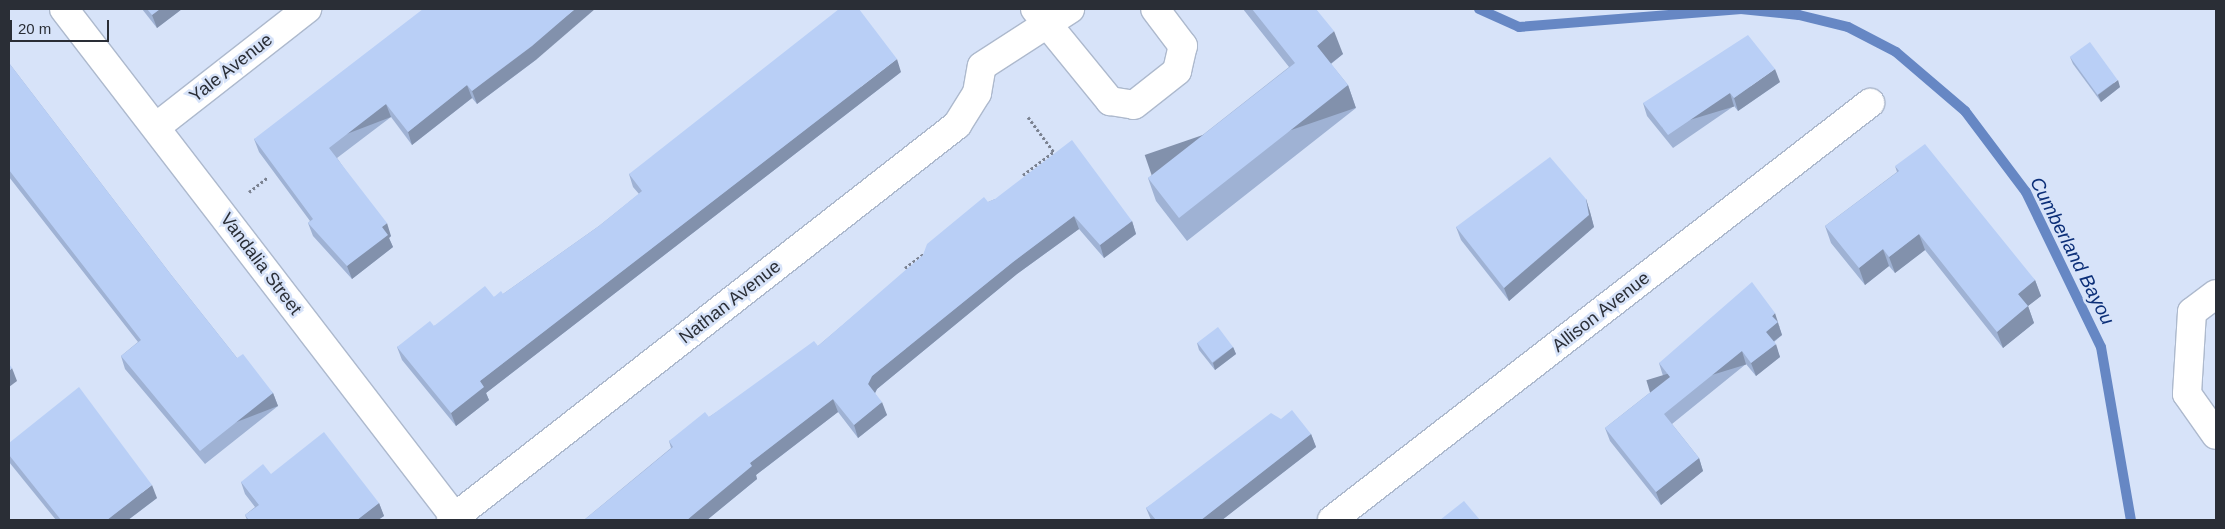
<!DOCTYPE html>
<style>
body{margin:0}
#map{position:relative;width:2225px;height:529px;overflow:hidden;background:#d7e3f9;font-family:Helvetica,sans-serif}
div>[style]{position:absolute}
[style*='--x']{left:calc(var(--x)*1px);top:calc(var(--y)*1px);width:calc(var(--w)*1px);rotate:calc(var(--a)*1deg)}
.stream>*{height:10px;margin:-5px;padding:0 5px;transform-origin:5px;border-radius:5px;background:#6687c4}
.path>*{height:3px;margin-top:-1.5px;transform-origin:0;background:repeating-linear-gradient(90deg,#7b8291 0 2.5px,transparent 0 5px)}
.roads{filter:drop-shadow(1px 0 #adb9cd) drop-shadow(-1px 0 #adb9cd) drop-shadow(0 1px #adb9cd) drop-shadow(0 -1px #adb9cd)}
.minor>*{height:28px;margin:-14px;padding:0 14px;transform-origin:14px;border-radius:14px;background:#fff}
.wall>*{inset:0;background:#9fb2d4}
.shaded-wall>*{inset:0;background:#8291ac;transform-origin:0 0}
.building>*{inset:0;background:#b9cff6;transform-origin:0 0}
span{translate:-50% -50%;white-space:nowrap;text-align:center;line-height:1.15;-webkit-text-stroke:5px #d7e3f9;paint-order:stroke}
.street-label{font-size:18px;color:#2a2e36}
.water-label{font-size:19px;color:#0c2f78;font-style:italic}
.frame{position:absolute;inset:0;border:10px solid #2a2e36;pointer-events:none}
.scale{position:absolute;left:10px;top:20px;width:99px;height:22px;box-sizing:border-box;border:2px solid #2a2e36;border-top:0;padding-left:6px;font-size:15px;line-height:18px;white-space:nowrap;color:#2a2e36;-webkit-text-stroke:4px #d7e3f9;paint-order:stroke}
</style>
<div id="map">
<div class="stream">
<div style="--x:1479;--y:9;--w:44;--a:24.2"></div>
<div style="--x:1519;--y:27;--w:223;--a:-4.6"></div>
<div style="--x:1741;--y:9;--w:58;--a:5.9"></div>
<div style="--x:1799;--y:15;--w:50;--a:13.8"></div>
<div style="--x:1848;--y:27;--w:54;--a:27.5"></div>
<div style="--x:1896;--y:52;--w:91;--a:40.5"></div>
<div style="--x:1965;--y:111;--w:101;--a:53"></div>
<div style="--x:2026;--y:192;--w:172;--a:64.2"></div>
<div style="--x:2101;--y:347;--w:176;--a:80.2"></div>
</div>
<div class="path">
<div style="--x:1028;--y:117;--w:47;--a:53.6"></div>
<div style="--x:1023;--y:175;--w:39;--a:-37"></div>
<div style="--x:249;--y:192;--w:24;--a:-38"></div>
<div style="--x:905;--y:268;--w:26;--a:-37"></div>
</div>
<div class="roads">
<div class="minor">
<div style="--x:64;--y:9;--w:645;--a:52.44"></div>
<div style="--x:1035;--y:9;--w:119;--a:50.8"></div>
<div style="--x:1110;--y:101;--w:24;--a:9"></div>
<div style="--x:1134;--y:105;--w:55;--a:-38.3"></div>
<div style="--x:1177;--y:71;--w:26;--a:-77"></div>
<div style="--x:1183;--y:46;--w:46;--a:-127.1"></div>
<div style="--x:156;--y:127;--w:192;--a:-38"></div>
<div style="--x:2216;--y:294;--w:30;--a:143"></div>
<div style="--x:2192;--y:312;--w:82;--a:93.5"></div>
<div style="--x:2187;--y:394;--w:50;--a:54.7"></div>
<div style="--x:451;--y:520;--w:642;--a:-37.98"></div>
<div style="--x:957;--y:125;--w:38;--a:-58"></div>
<div style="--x:977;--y:93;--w:27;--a:-80"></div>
<div style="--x:982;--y:66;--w:105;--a:-32.9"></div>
<div style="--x:1332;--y:520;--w:681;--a:-37.78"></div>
</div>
</div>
<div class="wall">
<div style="clip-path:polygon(142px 9px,182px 9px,157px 28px)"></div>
<div style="clip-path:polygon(1243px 9px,1316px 9px,1343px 54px,1331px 64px,1348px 85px,1356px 108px,1187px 241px,1156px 201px,1148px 178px,1289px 67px)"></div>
<div style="clip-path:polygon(2070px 57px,2120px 87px,2101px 102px,2073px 64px)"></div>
<div style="clip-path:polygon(537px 59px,477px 104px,472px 98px,412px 145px,391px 117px,337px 158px,391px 236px,389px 238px,393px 247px,352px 279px,313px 236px,308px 223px,310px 221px,259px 152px,254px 139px)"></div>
<div style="clip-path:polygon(9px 63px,172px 276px,237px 358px,273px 393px,278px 406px,205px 464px,125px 369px,121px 356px,138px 342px,9px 177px)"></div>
<div style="clip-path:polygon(901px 72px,486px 393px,489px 400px,456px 426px,402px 360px,397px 347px,434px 326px,494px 297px,503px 294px,599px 226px,639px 194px,633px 187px,629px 174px)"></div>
<div style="clip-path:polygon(1780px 82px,1738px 111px,1734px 106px,1673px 148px,1647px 116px,1643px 103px)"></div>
<div style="clip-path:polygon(1895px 166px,2035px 280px,2041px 296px,2028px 306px,2034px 323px,2003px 348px,1925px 250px,1895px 273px,1889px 266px,1865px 285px,1831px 243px,1825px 226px,1897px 172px)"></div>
<div style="clip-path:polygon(995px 199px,1132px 221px,1136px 234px,1104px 258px,1079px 229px,1017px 274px,877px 389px,875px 393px,887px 415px,858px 438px,838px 412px,756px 475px,757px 479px,707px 520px,584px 520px,671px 448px,669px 441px,709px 417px,818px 346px,988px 202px)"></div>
<div style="clip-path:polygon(1586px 199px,1590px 212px,1594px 227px,1509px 301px,1461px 240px,1456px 227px)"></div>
<div style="clip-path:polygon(1780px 326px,1779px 327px,1782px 335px,1774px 342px,1780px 357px,1756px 376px,1746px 364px,1672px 424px,1699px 458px,1703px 471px,1661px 505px,1610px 441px,1605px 428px,1666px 380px,1663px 376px,1659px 363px)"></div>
<div style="clip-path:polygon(1197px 343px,1233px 347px,1236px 354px,1215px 370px,1199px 350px)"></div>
<div style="clip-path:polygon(1281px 419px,1311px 434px,1316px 447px,1222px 520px,1151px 520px,1146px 508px)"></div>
<div style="clip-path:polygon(9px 443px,157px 498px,128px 520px,56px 520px,9px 462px)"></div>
<div style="clip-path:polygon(271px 474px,379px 503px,384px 516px,378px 520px,247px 520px,245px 515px,255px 507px,245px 494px,241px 482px)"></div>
</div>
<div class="shaded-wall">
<div style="clip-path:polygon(160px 9px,182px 9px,157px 28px,152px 15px)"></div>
<div style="clip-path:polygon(575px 9px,595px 9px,537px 59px,477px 104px,472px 91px)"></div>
<div style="clip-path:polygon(1334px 31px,1343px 54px,1325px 68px,1317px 46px)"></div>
<div style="clip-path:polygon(897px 59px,901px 72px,486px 393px,489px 400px,456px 426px,451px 413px,480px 381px)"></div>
<div style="clip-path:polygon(1775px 69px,1780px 82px,1738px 111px,1734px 98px)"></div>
<div style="clip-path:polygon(2118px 80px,2120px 87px,2101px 102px,2098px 95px)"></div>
<div style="clip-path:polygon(467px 85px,472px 98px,412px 145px,408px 132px)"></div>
<div style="left:1348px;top:85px;width:24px;height:215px;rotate:71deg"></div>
<div style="left:1730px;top:93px;width:14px;height:75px;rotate:73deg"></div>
<div style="left:386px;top:104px;width:14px;height:72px;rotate:69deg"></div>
<div style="clip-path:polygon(1586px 199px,1590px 212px,1594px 227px,1509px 301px,1504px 288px)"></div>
<div style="clip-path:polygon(1074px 216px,1079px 229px,1017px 274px,877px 389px,873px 397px,868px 384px,872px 376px,1013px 262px)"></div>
<div style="clip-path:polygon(1132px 221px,1136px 234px,1104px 258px,1100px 245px)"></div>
<div style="clip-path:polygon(387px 223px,391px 236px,389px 238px,393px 247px,352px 279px,347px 266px,382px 227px)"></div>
<div style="clip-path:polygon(1919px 234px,1925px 250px,1895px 273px,1889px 257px)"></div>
<div style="clip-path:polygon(1883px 249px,1889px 266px,1865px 285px,1859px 268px)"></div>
<div style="clip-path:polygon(2035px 280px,2041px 296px,2028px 306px,2034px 323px,2003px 348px,1997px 332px,2018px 294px)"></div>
<div style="clip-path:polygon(1775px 313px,1782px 335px,1770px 344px,1766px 332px,1772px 316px)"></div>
<div style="clip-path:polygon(1776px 344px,1780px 357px,1756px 376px,1751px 363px)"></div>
<div style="clip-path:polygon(1233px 347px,1236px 354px,1215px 370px,1213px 363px)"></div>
<div style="left:1742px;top:351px;width:14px;height:100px;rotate:73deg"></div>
<div style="clip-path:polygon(12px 368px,17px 381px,9px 387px,9px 371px)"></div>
<div style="left:273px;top:393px;width:14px;height:93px;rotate:69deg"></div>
<div style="clip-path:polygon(833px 399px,838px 412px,756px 475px,757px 479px,707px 520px,687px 520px,750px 463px)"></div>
<div style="clip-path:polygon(882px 402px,887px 415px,858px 438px,854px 425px)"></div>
<div style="clip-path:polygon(1311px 434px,1316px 447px,1222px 520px,1201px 520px)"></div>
<div style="clip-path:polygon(1699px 458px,1703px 471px,1661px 505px,1656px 492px)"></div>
<div style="clip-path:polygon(152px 485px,157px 498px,128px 520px,107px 520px)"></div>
<div style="clip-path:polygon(379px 503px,384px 516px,378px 520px,357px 520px)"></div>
</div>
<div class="building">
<div style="clip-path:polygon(147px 9px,160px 9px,152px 15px)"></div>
<div style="clip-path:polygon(423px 9px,575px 9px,532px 46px,472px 91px,467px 85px,408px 132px,386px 104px,329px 148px,387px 223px,382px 227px,388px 235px,347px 266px,308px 223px,313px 219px,254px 139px)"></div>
<div style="clip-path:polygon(839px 9px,859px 9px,897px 59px,480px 381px,484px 387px,451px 413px,397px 347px,430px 321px,434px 326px,485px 286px,494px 297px,501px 291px,503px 294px,599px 226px,642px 191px,629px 174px)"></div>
<div style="clip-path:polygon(1252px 9px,1316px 9px,1334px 31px,1317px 46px,1348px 85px,1179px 218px,1148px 178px,1295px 63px)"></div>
<div style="clip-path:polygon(1748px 35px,1775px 69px,1734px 98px,1730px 93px,1668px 135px,1643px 103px)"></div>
<div style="left:2090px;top:42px;width:47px;height:25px;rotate:54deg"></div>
<div style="clip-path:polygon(9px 63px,172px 276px,237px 358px,243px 354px,273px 393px,200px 451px,121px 356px,141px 340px,9px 170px)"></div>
<div style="clip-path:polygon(1072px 140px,1132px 221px,1100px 245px,1074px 216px,1013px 262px,872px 376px,868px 384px,882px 402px,854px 425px,833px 399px,750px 463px,752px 466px,687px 520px,584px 520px,673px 447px,669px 441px,705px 412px,709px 417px,814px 341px,818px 346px,923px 255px,927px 244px,984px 197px,988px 202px,995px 199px)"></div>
<div style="clip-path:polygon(1925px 144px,2035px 280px,2018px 294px,2028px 306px,1997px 332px,1919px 234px,1889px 257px,1883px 249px,1859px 268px,1825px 226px,1899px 171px,1895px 166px)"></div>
<div style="clip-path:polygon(1550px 157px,1586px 199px,1589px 215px,1504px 288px,1456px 227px)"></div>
<div style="clip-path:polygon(1752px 282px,1775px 313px,1772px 316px,1778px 322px,1766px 332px,1776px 344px,1751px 363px,1742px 351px,1664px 414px,1699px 458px,1656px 492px,1605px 428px,1670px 377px,1659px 363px)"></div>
<div style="left:1218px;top:327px;width:25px;height:26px;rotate:53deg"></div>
<div style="clip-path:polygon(9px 364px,12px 368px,9px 371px)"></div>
<div style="clip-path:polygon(79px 387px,152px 485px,107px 520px,61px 520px,9px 455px,9px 443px)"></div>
<div style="clip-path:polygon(1292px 410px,1311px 434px,1201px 520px,1156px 520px,1146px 508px,1271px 413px,1281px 419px)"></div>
<div style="clip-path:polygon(324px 432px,379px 503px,357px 520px,249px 520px,245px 515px,259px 505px,241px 482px,263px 464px,271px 474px)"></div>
<div style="clip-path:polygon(1464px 501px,1480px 520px,1440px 520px)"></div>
</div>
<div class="street-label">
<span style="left:231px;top:68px;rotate:-38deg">Yale Avenue</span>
<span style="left:261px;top:264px;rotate:53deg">Vandalia Street</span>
<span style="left:730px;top:302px;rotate:-38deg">Nathan Avenue</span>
<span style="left:1601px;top:312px;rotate:-38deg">Allison Avenue</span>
</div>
<div class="water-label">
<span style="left:2072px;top:251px;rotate:63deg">Cumberland Bayou</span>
</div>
<div class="frame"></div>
<div class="scale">20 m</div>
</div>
